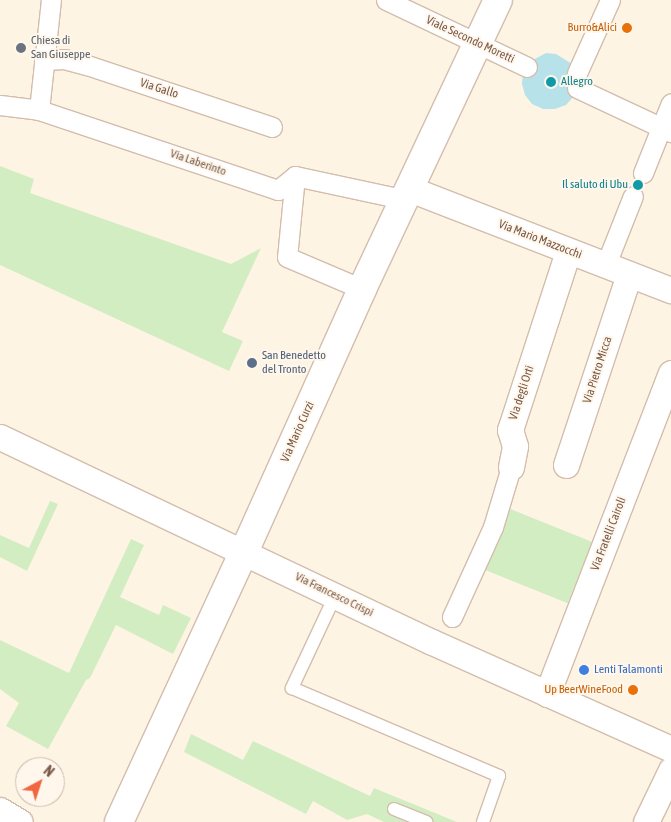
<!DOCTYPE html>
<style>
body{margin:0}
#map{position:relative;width:671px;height:822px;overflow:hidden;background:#fef4e4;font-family:"Asap Condensed",sans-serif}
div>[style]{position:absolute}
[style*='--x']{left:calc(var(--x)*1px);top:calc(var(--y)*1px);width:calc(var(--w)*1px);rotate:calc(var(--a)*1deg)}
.green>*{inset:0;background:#d3edc2;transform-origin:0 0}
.water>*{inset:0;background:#b7e2e9}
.roads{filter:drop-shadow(1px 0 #d3bdac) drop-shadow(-1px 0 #d3bdac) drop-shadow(0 1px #d3bdac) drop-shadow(0 -1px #d3bdac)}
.service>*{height:12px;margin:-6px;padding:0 6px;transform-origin:6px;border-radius:6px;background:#fff}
.pedestrian>*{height:19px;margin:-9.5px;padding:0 9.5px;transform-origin:9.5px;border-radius:9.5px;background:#fff}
.minor>*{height:25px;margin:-12.5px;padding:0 12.5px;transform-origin:12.5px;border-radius:12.5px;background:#fff}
.tertiary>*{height:28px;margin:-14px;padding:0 14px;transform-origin:14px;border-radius:14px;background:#fff}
.dots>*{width:14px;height:14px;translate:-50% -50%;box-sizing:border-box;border:2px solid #fff7ec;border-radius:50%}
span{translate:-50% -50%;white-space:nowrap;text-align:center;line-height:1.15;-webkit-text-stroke:4px #fff7ec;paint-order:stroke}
.food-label{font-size:12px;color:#c56008}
.right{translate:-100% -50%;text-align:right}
.street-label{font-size:12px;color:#795948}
.worship-label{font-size:12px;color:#5b616d}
.left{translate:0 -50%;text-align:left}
.culture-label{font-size:12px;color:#0d838f}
.service-label{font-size:12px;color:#4e5e75}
.shop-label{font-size:12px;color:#366cbe}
.north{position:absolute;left:15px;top:757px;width:50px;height:50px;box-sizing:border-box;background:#fff7ec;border:1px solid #c9b8aa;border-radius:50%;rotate:40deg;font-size:14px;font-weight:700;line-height:20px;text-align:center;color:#795948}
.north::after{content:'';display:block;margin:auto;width:18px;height:22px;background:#f06741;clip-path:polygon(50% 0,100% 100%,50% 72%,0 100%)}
</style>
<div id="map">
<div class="green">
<div style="clip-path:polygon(0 166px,34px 179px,30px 193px,231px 264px,261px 248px,222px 332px,243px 341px,229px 371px,0 265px)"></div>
<div style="clip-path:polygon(50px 501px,58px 504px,27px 571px,0 557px,0 535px,29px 548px)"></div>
<div style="left:508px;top:508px;width:91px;height:66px;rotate:22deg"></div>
<div style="clip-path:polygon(131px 539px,144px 545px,120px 597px,159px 615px,163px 605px,191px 618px,173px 654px,116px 625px,90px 678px,86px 680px,48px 749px,6px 726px,19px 703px,0 689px,0 640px,69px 673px)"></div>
<div style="clip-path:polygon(191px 734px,243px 760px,253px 741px,370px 796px,374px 788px,457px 822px,384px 822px,367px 814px,347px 820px,313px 801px,306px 814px,184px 752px)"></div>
</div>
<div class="water">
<div style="clip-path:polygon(546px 53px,556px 54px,572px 64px,574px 96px,566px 105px,555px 109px,543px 109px,532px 104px,525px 95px,522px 84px,523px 73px,531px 61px)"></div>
</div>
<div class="roads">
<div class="service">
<div style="--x:335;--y:596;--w:102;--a:115.1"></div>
<div style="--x:292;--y:688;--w:225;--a:23"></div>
<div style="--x:499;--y:776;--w:49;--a:109.2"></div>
<div style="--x:394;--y:809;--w:35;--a:22"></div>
</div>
<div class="pedestrian">
<div style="--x:386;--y:0;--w:156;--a:25.4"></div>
<div style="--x:44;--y:60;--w:20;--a:-3"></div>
<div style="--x:64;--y:59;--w:24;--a:15"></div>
<div style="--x:87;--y:65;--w:195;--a:18.5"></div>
<div style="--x:577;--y:73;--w:80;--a:-65.7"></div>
<div style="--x:577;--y:88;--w:104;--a:25.1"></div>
<div style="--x:0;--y:105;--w:39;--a:7"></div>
<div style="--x:39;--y:110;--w:252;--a:18.5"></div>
<div style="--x:278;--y:190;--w:22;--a:-39"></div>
<div style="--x:295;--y:176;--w:100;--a:12.1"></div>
<div style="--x:39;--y:110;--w:111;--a:-83.8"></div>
<div style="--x:643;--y:173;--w:75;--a:-68.2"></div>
<div style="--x:295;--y:176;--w:81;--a:95.6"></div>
<div style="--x:287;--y:257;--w:72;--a:23"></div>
<div style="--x:610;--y:254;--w:62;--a:-68.4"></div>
<div style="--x:452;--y:617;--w:99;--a:-65.5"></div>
<div style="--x:493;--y:527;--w:63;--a:-73.3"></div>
</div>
<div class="minor">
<div style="--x:410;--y:189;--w:280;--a:21.2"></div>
<div style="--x:0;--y:437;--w:478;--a:25.4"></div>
<div style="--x:432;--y:642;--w:262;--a:24.1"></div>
<div style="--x:566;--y:465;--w:201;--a:-71.7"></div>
<div style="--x:511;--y:467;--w:21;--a:-79"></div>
<div style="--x:515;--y:446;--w:17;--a:-107"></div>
<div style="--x:510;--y:430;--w:187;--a:-72"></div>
<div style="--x:547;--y:694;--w:344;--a:-68.9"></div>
<div style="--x:0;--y:810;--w:23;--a:31"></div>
<div style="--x:646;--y:822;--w:58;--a:-64.3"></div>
</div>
<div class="tertiary">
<div style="--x:119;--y:822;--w:298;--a:-65.2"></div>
<div style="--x:244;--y:552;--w:288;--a:-65.8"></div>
<div style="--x:362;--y:289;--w:319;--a:-64.8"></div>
</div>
</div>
<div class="dots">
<div style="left:627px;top:28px;background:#e8710a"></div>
<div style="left:21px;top:48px;background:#6b7280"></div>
<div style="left:551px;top:82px;background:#0f9aa8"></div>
<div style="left:638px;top:185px;background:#0f9aa8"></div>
<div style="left:252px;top:363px;background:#5c6f8a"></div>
<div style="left:584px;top:670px;background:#3f7fe0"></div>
<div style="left:633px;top:690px;background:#e8710a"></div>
</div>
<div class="food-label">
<span class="right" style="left:617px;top:28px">Burro&amp;Alici</span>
<span class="right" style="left:623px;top:690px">Up BeerWineFood</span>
</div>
<div class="street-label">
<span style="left:470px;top:40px;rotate:25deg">Viale Secondo Moretti</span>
<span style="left:159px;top:89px;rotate:18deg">Via Gallo</span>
<span style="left:198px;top:163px;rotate:19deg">Via Laberinto</span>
<span style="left:540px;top:240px;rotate:21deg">Via Mario Mazzocchi</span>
<span style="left:598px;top:370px;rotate:-72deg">Via Pietro Micca</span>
<span style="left:522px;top:393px;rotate:-72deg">Via degli Orti</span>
<span style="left:298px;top:432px;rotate:-66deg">Via Mario Curzi</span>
<span style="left:609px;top:534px;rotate:-69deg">Via Fratelli Cairoli</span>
<span style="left:334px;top:595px;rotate:26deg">Via Francesco Crispi</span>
</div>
<div class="worship-label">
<span class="left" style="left:31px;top:48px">Chiesa di<br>San Giuseppe</span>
</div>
<div class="culture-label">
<span class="left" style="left:561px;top:82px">Allegro</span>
<span class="right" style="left:628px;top:185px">Il saluto di Ubu</span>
</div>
<div class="service-label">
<span class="left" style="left:262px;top:363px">San Benedetto<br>del Tronto</span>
</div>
<div class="shop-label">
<span class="left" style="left:594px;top:670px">Lenti Talamonti</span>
</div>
<div class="north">N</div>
</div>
